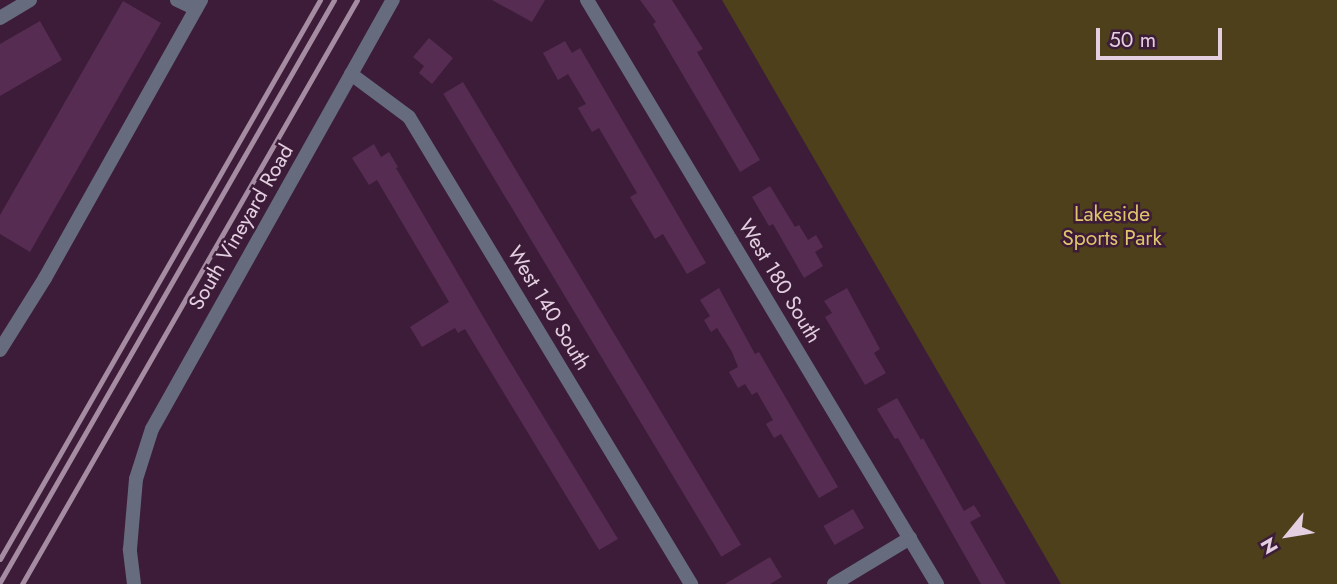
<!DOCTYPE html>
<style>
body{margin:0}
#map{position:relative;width:1337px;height:584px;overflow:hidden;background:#3c1c38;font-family:Jost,sans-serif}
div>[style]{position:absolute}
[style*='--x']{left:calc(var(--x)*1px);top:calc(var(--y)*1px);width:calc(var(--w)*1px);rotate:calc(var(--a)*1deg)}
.green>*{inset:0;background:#4d401a}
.building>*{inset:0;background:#572c52;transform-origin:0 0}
.minor>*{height:14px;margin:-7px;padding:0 7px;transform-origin:7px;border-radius:7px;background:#666c7e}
.tertiary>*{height:14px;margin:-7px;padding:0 7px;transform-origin:7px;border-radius:7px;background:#666c7e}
.rail>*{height:5px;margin:-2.5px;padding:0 2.5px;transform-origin:2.5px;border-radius:2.5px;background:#a58ca2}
span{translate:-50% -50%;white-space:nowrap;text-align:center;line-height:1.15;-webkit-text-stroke:5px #3c1c38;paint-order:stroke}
.park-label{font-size:21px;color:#e1c46c}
.street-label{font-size:21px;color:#e4cfe1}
.north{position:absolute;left:1253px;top:500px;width:70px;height:70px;-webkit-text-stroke:5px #3c1c38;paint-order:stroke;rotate:240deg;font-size:19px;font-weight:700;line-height:28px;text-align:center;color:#e4cfe1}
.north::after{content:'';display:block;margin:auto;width:24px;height:32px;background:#e4cfe1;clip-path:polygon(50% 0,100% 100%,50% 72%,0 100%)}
.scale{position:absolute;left:1096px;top:28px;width:126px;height:32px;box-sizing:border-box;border:4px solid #e4cfe1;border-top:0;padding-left:9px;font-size:21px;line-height:24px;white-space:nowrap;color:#e4cfe1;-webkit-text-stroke:5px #3c1c38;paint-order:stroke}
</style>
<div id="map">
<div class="green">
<div style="clip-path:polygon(722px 0,1337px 0,1337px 584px,1061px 584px)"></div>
</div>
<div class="building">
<div style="clip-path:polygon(492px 0,545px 0,532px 22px)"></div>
<div style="clip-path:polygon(640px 0,672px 0,703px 49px,697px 52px,760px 160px,740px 172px,653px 24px,656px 22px)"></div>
<div style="clip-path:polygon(123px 1px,161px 23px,30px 252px,0 234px,0 215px)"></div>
<div style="clip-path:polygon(40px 21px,62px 60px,0 96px,0 44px)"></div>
<div style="clip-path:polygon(429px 38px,453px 58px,432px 84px,419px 73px,424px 66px,413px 57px)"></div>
<div style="clip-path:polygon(565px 41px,572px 53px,580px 48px,706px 263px,687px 274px,663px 234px,655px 239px,630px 197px,637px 193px,599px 128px,592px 132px,578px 108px,586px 104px,568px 74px,558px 80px,543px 53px)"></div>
<div style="left:463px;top:82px;width:540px;height:23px;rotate:59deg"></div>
<div style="clip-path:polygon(374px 144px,381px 157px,389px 152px,398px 167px,396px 168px,501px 347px,618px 539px,599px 550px,465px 329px,458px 333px,455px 328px,422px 347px,410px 327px,449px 302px,377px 180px,369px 185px,352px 158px)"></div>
<div style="clip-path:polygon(770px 186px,795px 227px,799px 225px,808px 240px,816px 235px,823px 247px,815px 252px,823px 266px,804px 278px,773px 224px,769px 226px,752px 197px)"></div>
<div style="clip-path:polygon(719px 288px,755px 354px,759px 352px,838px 487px,819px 498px,781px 434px,774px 438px,766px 424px,773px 420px,757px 392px,752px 395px,745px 384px,738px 388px,729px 372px,738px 367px,732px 352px,717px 328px,711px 332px,704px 320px,710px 316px,700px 300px)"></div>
<div style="clip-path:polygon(847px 288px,880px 349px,874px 353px,886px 373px,865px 385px,825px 317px,832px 313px,824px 301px)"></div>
<div style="clip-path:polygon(897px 398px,921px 440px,923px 438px,964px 511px,974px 505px,981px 516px,970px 522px,1006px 584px,981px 584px,898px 438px,895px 439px,877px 409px)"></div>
<div style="left:853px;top:509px;width:22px;height:34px;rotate:60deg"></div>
<div style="clip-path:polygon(770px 557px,782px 577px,770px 584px,725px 584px)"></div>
</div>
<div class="minor">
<div style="--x:177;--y:0;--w:21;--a:25"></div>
<div style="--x:587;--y:0;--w:681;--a:59.07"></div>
<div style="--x:0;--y:18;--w:35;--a:-31"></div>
<div style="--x:351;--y:74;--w:72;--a:36.6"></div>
<div style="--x:409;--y:117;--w:546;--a:58.87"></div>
<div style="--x:0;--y:350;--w:85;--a:-58"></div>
<div style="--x:45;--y:278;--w:319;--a:-60.7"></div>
<div style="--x:834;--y:584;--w:89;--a:-31.2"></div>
</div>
<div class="tertiary">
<div style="--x:134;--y:584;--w:35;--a:-97"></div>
<div style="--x:130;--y:549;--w:70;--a:-85.1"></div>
<div style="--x:136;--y:479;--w:52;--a:-72.3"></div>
<div style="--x:152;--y:429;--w:492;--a:-60.7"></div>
</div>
<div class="rail">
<div style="--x:0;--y:559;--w:644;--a:-60.21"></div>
<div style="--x:0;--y:582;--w:671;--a:-60.15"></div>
<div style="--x:22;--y:584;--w:673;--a:-60.16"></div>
</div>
<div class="park-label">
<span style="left:1112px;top:226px">Lakeside<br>Sports Park</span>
</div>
<div class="street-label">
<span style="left:241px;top:227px;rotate:-60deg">South Vineyard Road</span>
<span style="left:780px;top:281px;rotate:59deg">West 180 South</span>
<span style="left:549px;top:308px;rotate:59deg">West 140 South</span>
</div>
<div class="north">N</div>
<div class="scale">50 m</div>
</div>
